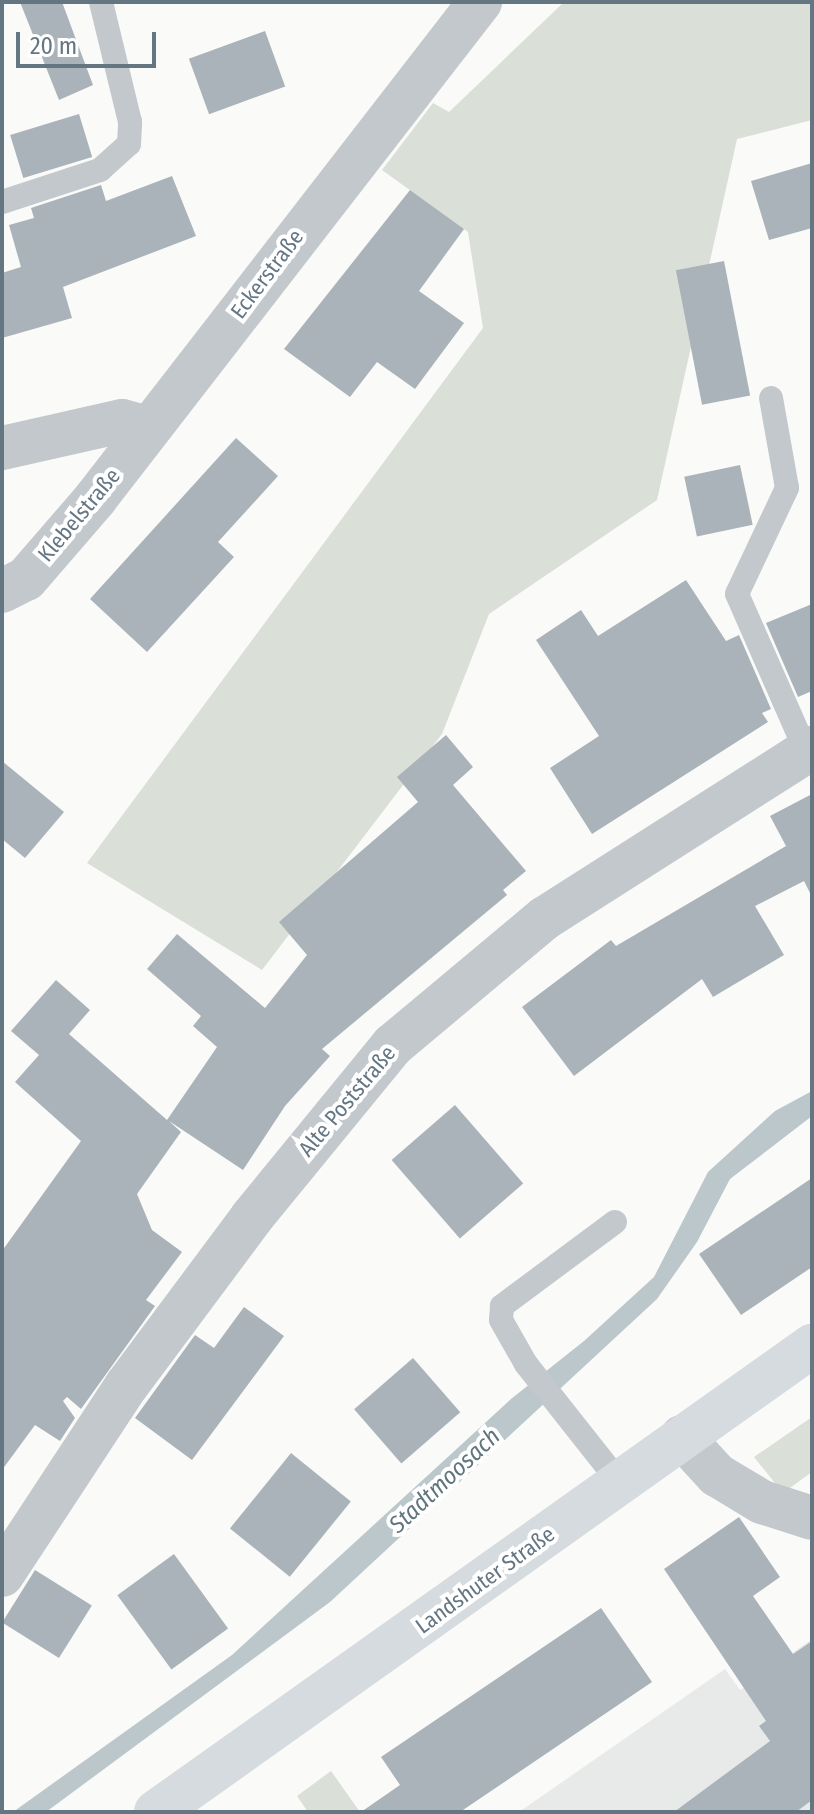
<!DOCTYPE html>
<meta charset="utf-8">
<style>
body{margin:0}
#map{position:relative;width:814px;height:1814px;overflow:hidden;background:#fafaf8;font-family:"Fira Sans Condensed",sans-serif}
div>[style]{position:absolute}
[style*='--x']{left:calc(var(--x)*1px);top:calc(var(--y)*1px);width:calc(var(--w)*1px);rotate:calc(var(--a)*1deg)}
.built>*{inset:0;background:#e8e9e9}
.green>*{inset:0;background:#dadfd7}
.water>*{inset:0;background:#bbc7cb}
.building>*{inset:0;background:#aab3b9;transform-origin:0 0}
.service>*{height:24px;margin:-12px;padding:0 12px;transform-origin:12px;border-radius:12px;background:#c3c8cc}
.minor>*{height:44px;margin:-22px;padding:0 22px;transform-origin:22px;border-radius:22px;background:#c3c8cc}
.secondary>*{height:44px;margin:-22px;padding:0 22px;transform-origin:22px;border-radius:22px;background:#d6dbdf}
span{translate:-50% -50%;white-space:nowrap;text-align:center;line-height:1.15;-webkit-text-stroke:8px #fff;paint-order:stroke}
.street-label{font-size:22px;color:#657683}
.water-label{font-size:24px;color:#60757c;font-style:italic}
.frame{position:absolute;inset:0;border:4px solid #657683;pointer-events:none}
.scale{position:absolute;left:16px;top:32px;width:140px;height:36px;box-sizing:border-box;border:4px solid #657683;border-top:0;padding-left:10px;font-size:24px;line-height:28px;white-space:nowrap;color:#657683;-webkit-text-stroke:6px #fff;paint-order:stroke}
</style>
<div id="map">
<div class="built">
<div style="clip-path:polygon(812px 1639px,812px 1812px,519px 1812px,725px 1669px,740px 1690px)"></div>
</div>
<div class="green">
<div style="clip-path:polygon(564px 2px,812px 2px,812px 120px,737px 139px,657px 500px,489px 614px,442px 734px,262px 970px,87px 863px,483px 328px,468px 232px,382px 170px,433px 103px,449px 112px)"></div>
<div style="clip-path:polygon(812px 1417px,812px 1472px,783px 1493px,754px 1457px)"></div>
<div style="clip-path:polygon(331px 1771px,360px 1812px,308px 1812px,297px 1796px)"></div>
</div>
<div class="water">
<div style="clip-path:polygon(812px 1091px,812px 1116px,730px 1179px,697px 1242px,657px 1299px,330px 1602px,46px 1812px,13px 1812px,232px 1655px,511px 1399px,584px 1341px,654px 1277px,708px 1172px,775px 1111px)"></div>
</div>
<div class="building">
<div style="clip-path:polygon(20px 2px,62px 2px,93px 85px,59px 100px)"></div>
<div style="left:265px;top:31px;width:59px;height:81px;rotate:70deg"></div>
<div style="left:79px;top:114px;width:45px;height:72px;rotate:73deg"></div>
<div style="clip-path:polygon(812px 163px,812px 228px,769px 240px,751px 181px)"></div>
<div style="clip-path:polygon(172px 176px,196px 236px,63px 287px,72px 318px,2px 338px,2px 273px,21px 267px,9px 225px,34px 218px,31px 208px,101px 185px,106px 201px)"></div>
<div style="clip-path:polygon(410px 190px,464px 229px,419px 291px,464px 323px,415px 389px,377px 362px,350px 397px,284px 349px)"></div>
<div style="left:724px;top:261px;width:137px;height:49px;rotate:79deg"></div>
<div style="clip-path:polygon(236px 438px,278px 476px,218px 542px,234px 557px,147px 652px,90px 599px)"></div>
<div style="left:740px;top:465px;width:61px;height:57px;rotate:78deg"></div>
<div style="clip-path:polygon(686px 580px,726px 641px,739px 635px,771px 709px,762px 713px,768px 722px,592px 834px,550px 768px,599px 736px,536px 640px,581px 610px,598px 636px)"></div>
<div style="clip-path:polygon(812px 604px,812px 691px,798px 697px,766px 623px)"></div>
<div style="clip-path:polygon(446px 735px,473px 767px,453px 785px,526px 871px,503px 890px,507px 895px,322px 1049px,330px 1056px,285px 1106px,243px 1170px,169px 1121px,181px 1132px,137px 1194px,152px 1230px,182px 1252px,146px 1300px,155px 1306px,81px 1409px,67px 1397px,63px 1401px,75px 1418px,60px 1441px,35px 1425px,2px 1470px,2px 1251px,81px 1141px,15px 1082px,39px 1055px,11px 1031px,56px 980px,90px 1010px,69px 1034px,167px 1120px,217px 1047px,193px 1026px,201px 1016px,147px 969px,177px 934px,265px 1008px,307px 955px,279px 922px,418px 802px,397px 777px)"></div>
<div style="clip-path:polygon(2px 761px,64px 812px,25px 858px,2px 839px)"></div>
<div style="clip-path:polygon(812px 794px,812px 897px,804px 881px,755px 906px,784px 955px,713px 997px,702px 979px,574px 1076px,522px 1007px,611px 940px,616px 946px,786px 846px,770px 816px)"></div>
<div style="left:455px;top:1105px;width:104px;height:84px;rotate:49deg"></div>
<div style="clip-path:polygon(812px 1178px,812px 1267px,741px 1315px,699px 1254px)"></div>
<div style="clip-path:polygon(244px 1307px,284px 1336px,192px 1460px,135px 1418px,195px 1335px,214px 1348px)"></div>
<div style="left:413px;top:1358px;width:72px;height:78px;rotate:49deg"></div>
<div style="left:291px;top:1453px;width:77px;height:97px;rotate:39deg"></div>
<div style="clip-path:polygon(739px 1517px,780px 1577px,753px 1596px,793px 1654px,812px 1641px,812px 1800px,796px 1812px,674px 1812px,770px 1741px,759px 1726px,766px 1721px,664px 1569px)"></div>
<div style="left:174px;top:1554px;width:92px;height:70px;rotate:54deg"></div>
<div style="left:35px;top:1570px;width:67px;height:62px;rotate:32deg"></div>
<div style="clip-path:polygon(601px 1608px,652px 1682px,460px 1812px,361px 1812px,400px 1785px,381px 1757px)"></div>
</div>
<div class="service">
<div style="--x:2;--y:202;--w:103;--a:-18.1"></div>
<div style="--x:100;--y:170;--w:39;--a:-42"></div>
<div style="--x:129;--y:144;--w:22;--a:-87"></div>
<div style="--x:130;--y:122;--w:123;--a:-103.6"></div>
<div style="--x:771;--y:398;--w:91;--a:79.9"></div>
<div style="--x:787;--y:488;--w:117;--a:115.3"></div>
<div style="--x:737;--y:594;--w:171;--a:66.3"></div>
<div style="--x:615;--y:1222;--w:141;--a:143.4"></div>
<div style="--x:502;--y:1306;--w:14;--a:94"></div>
<div style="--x:501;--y:1320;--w:51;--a:60.4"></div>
<div style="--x:526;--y:1364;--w:152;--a:51.7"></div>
</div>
<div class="minor">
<div style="--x:2;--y:448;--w:123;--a:-12.7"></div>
<div style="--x:122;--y:421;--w:28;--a:15"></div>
<div style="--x:2;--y:591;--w:27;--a:-27"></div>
<div style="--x:26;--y:579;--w:106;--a:-49.2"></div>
<div style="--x:95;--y:499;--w:629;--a:-52.24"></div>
<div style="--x:682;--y:1437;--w:52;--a:47.4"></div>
<div style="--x:717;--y:1475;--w:52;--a:31"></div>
<div style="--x:762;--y:1502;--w:52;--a:17.7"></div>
<div style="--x:2;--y:1575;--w:227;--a:-56.7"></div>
<div style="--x:127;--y:1385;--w:209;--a:-53.3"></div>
<div style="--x:252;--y:1217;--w:222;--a:-50.7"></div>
<div style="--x:393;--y:1045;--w:198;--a:-39.9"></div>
<div style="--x:545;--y:918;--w:317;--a:-32.5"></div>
</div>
<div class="secondary">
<div style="--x:156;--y:1812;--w:805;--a:-35.39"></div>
</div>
<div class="street-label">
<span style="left:267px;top:274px;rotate:-53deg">Eckerstraße</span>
<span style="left:79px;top:515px;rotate:-50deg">Klebelstraße</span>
<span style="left:347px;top:1101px;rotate:-50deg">Alte Poststraße</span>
<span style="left:485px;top:1580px;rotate:-36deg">Landshuter Straße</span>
</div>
<div class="water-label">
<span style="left:445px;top:1481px;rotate:-43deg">Stadtmoosach</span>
</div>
<div class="frame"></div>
<div class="scale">20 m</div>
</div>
